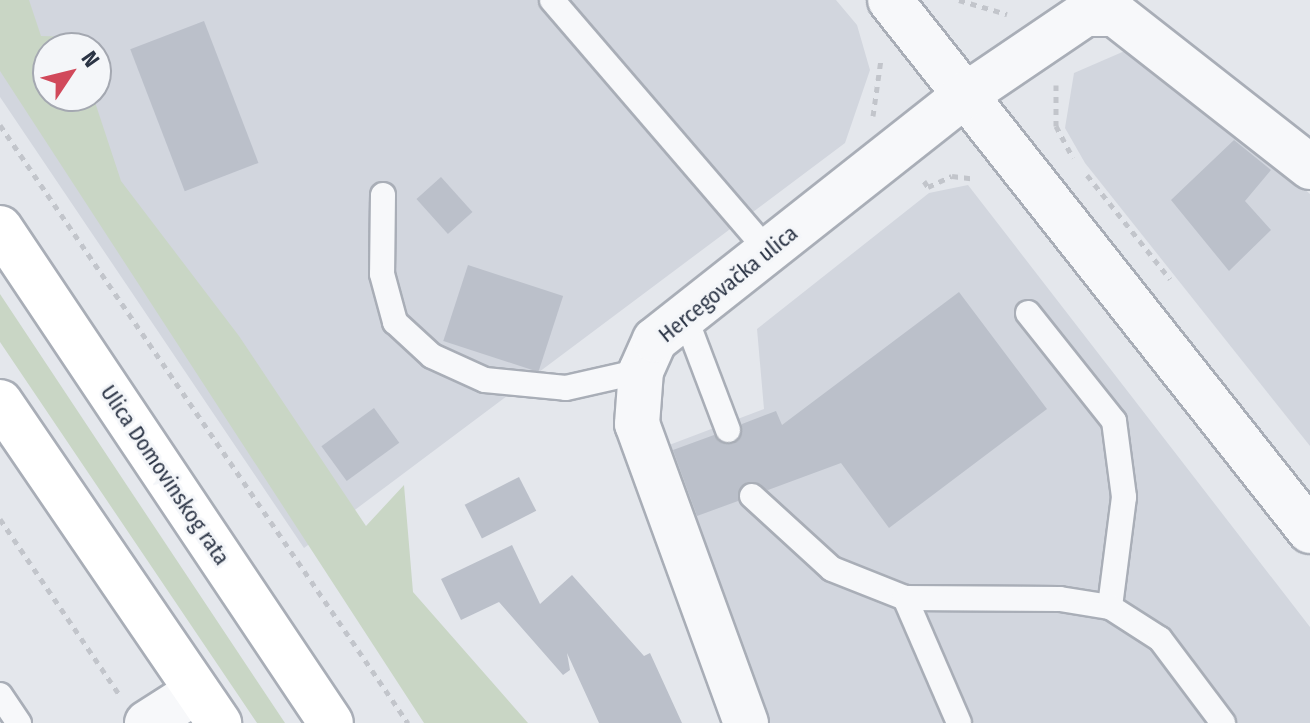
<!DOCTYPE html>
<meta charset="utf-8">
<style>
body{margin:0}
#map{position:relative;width:1310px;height:723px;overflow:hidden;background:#e4e7ec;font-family:"Fira Sans Condensed",sans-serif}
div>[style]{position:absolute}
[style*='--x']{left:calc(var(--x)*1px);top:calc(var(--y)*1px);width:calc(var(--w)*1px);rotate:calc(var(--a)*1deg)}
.built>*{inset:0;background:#d2d6de}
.green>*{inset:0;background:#c9d6c5}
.building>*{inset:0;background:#bbc0ca;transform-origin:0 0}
.path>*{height:5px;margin-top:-2.5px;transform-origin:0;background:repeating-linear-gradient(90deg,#c2c5cb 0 6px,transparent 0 12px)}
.roads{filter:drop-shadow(2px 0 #a9aeb7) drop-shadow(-2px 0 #a9aeb7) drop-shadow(0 2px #a9aeb7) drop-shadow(0 -2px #a9aeb7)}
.service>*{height:24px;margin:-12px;padding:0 12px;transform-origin:12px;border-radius:12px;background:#f7f8fa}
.minor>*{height:44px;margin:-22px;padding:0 22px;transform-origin:22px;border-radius:22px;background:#f7f8fa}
.secondary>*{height:44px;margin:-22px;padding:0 22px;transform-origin:22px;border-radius:22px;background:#fff}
span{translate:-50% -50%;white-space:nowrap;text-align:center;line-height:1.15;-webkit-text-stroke:6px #f4f6f9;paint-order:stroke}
.street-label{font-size:22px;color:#2b3445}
.north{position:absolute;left:32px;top:32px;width:80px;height:80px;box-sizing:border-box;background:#f4f6f9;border:2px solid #a4a8b1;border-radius:50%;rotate:55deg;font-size:22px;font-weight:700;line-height:32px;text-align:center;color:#2b3445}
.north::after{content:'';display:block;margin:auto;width:28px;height:36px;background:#d1495b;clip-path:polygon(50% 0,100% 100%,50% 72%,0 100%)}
</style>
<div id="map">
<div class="built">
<div style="clip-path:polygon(evenodd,0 0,836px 0,857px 25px,870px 70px,845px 143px,304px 548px,0 97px,0 0,48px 48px,96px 48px,96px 96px,48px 96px,48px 48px)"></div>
<div style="clip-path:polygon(1127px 50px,1216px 113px,1310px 194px,1310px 446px,1085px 163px,1065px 128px,1074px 73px)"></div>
<div style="clip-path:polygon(968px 185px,1310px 627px,1310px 723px,757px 723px,656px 450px,764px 409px,757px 329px,929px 193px)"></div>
</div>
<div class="green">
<div style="clip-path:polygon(0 0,29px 0,41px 36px,74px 37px,78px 48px,48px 48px,48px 96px,93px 96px,121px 181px,239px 336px,366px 526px,404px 485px,413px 592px,528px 723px,424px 723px,0 71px)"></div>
<div style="clip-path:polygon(0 294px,126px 484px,285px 723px,257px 723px,0 342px)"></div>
</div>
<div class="building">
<div style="left:204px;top:21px;width:152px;height:79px;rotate:69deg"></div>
<div style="clip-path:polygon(1234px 140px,1271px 170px,1245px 201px,1271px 230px,1229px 271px,1171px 200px)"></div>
<div style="left:441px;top:177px;width:47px;height:33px;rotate:48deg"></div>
<div style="left:468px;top:265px;width:100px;height:80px;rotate:18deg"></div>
<div style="clip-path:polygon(959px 292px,1047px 409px,889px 528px,841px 463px,768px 490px,747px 482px,738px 501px,697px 516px,673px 450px,714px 435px,733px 444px,742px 424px,776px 411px,782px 425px)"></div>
<div style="left:374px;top:408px;width:43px;height:65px;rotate:54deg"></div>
<div style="left:519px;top:477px;width:38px;height:61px;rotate:63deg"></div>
<div style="clip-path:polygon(512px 545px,540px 604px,572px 575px,644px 656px,650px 653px,682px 723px,599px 723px,567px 653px,570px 670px,563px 675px,499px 602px,461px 620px,441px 579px)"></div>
</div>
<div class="path">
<div style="--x:959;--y:0;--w:50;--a:16.3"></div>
<div style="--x:1056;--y:85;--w:41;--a:90"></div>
<div style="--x:1056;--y:126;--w:36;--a:62"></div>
<div style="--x:873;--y:116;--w:58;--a:-82"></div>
<div style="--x:0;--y:125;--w:724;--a:55.7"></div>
<div style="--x:1087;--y:175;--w:133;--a:51.4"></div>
<div style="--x:924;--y:181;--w:7;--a:56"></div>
<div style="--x:928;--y:187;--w:26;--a:-25"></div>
<div style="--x:952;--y:176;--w:23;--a:7"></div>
<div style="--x:0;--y:519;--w:212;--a:55.8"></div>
</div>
<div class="roads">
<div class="service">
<div style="--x:552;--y:0;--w:331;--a:49.3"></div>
<div style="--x:383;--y:195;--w:79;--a:90.7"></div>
<div style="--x:382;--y:274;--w:50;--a:74.8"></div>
<div style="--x:395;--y:322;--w:50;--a:42.6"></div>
<div style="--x:432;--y:356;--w:58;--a:24.4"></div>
<div style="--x:485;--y:380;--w:81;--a:5.6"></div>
<div style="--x:566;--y:388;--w:77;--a:-12.8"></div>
<div style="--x:1028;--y:313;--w:138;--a:51.5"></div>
<div style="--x:1114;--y:421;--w:77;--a:82.5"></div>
<div style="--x:1124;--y:497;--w:111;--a:97.3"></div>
<div style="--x:684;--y:314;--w:124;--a:69.2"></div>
<div style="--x:752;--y:496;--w:108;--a:42.4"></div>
<div style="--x:832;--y:569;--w:79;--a:21.7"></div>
<div style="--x:905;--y:598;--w:136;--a:66.6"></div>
<div style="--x:905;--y:598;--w:155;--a:0.4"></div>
<div style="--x:1060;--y:599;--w:51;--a:9.1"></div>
<div style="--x:1110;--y:607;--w:59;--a:32.6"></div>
<div style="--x:1160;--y:639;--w:105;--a:53.1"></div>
<div style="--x:0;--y:695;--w:34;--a:56"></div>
</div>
<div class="minor">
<div style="--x:890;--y:0;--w:677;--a:51.66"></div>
<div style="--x:147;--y:723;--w:59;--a:-32.6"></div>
<div style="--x:746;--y:723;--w:318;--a:-110"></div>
<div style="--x:637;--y:424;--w:53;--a:-85.7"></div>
<div style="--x:641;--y:371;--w:34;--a:-66"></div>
<div style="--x:655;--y:340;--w:397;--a:-38.3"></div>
<div style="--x:967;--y:94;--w:143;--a:-34.1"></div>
<div style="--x:1085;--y:14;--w:30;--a:0"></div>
<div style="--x:1115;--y:14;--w:248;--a:38.1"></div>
</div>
<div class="secondary">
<div style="--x:0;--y:228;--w:595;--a:56.23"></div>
<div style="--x:0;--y:402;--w:389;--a:55.7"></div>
</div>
</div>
<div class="street-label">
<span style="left:728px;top:284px;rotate:-39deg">Hercegovačka ulica</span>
<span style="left:165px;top:475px;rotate:56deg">Ulica Domovinskog rata</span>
</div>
<div class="north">N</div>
</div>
